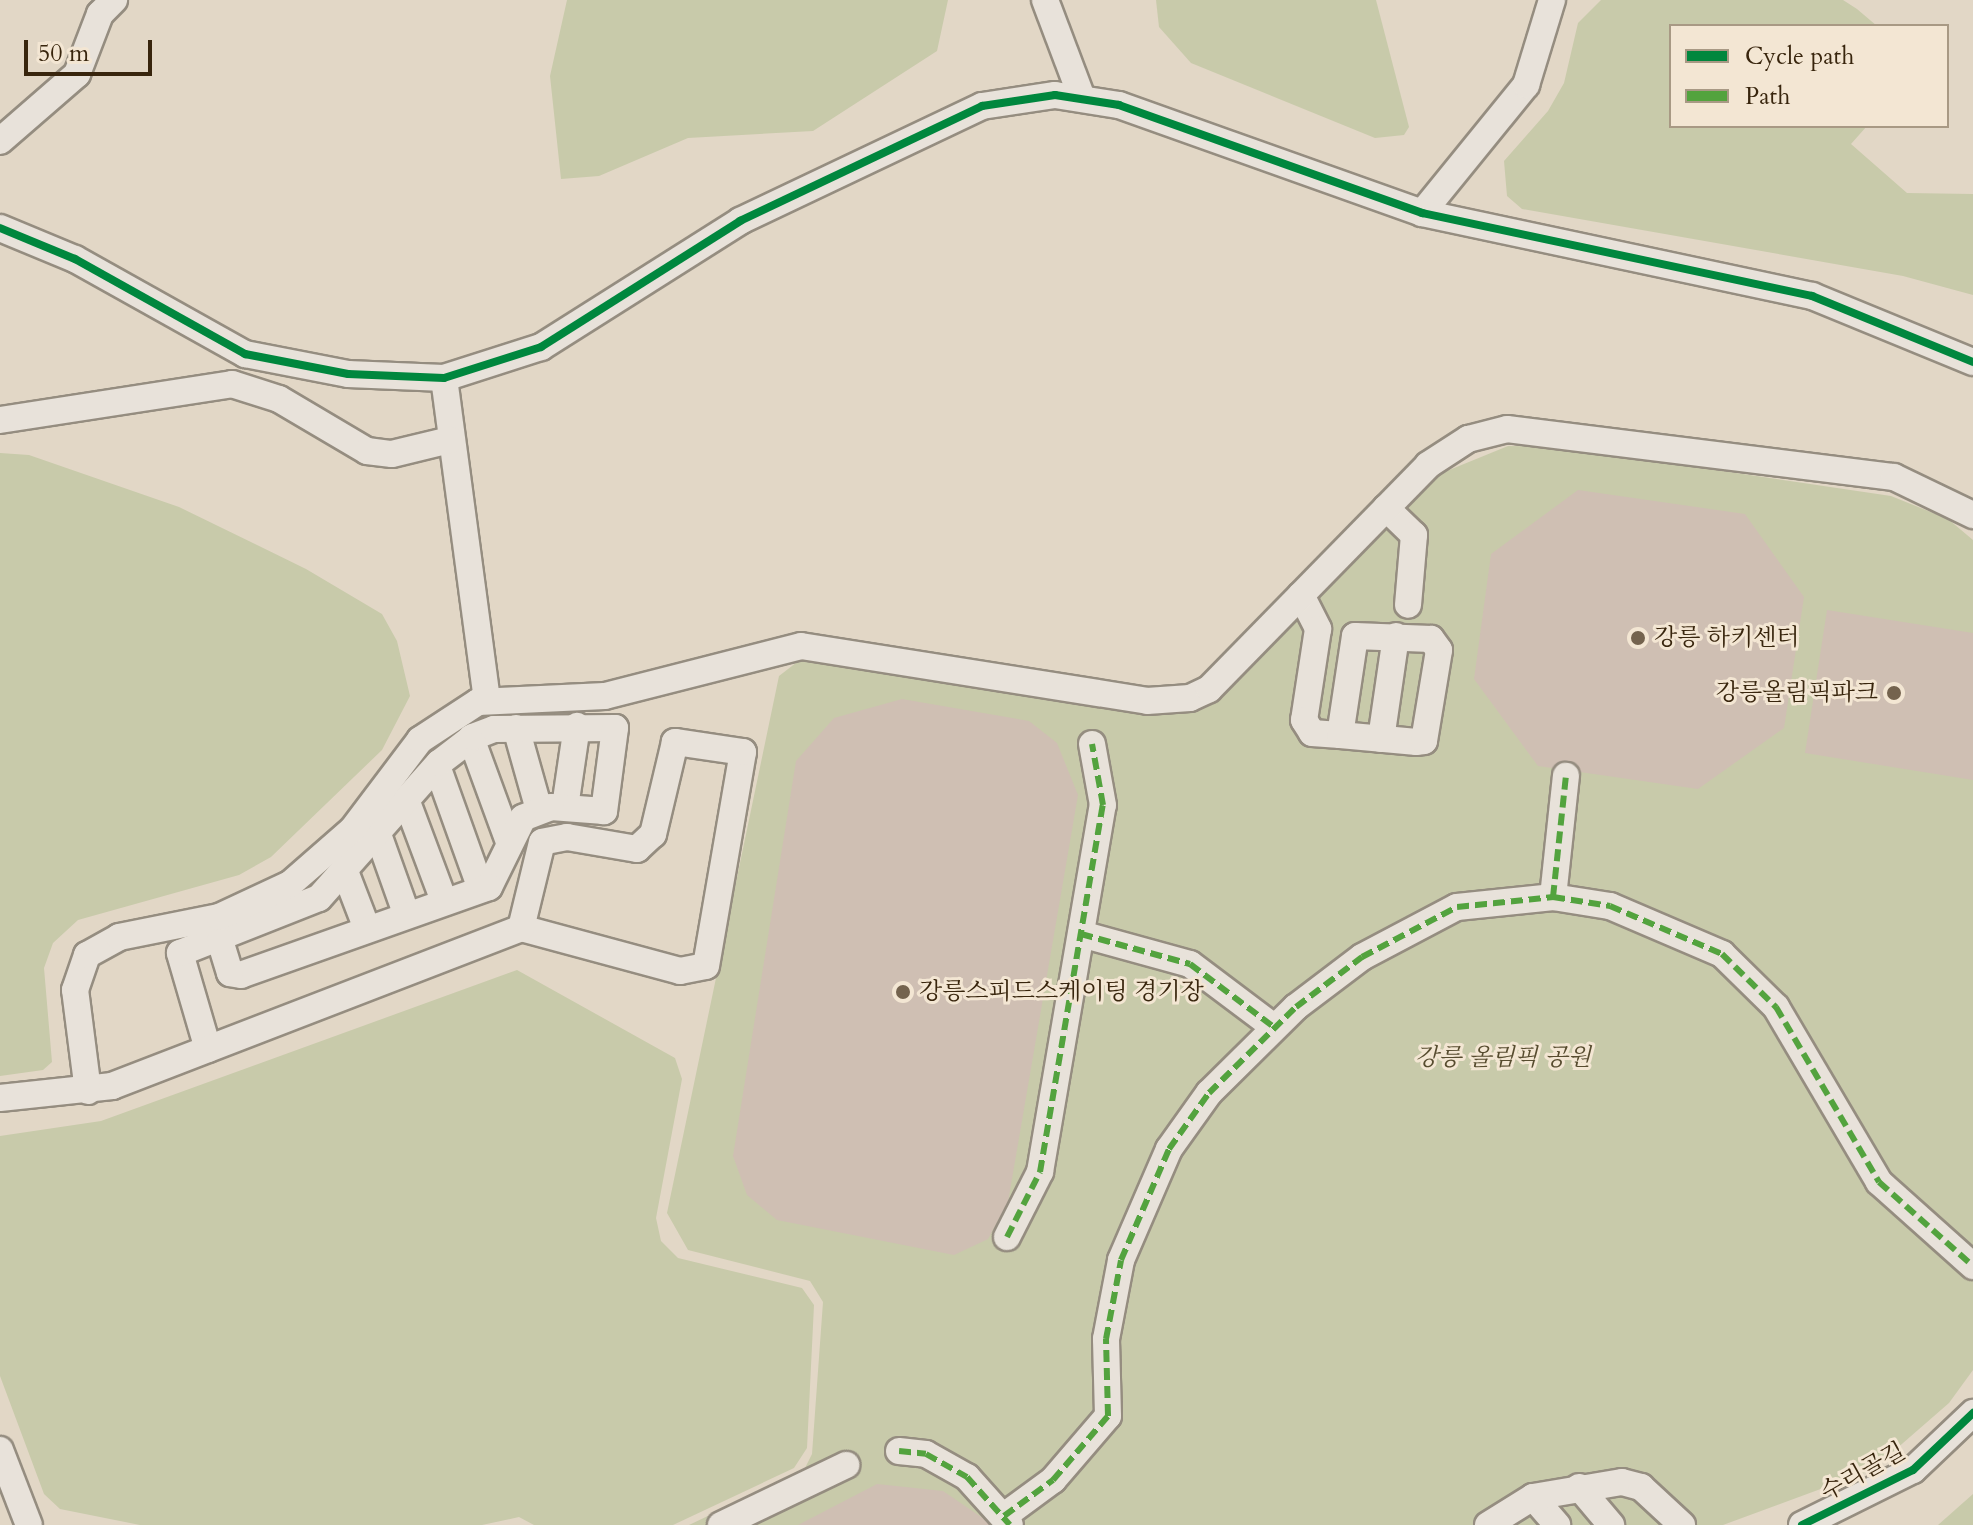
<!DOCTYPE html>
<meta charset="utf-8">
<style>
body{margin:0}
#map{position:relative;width:1973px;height:1525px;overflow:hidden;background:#e2d7c6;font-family:Cardo,"Noto Serif KR",serif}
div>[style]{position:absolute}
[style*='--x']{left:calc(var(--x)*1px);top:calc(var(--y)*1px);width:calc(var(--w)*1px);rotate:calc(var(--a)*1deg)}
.green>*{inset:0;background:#c8caaa}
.building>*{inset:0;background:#cfbfb3}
.roads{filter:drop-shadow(2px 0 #958d80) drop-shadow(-2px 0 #958d80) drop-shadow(0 2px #958d80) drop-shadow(0 -2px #958d80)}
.minor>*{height:26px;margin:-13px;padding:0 13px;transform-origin:13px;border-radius:13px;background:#e8e2da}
.quiet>*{height:6px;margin-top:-3px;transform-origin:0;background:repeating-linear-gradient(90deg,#53a33e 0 12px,transparent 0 18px)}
.cycleway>*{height:8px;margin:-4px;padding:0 4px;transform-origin:4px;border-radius:4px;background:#00873e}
.dots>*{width:22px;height:22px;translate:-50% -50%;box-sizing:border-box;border:4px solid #f3e6d3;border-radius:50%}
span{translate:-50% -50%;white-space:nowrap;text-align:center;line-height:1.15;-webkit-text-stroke:6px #f3e6d3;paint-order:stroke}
.poi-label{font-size:24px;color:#38250d}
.left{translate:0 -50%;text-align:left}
.right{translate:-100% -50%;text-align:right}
.park-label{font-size:24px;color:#574c2f;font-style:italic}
.street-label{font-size:24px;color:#38250d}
.legend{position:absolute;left:1669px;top:24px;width:280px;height:104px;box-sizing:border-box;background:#f3e6d3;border:2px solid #a89984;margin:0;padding:10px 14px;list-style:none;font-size:24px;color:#38250d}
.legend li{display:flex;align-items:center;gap:16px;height:40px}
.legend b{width:40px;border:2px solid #a89984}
.scale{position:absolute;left:24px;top:40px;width:128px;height:36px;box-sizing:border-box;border:4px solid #38250d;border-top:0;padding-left:10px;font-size:24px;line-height:28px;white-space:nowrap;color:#38250d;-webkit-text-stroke:6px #f3e6d3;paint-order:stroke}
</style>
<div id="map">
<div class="green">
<div style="clip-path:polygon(567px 0,948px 0,937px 51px,813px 131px,688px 138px,599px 176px,561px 179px,550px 76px)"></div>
<div style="clip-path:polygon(1156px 0,1376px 0,1409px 127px,1404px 135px,1375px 138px,1191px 63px,1159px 27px)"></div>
<div style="clip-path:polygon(1601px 0,1843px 0,1857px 9px,1877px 26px,1671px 26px,1671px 126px,1867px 126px,1851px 144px,1907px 193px,1973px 194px,1973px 295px,1903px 276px,1522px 209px,1507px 196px,1504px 161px,1548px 111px,1564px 83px,1578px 23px)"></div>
<div style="clip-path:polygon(1508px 446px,1561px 447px,1891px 496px,1948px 519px,1973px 540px,1973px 1370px,1949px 1403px,1872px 1470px,1723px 1525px,689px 1525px,804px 1470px,812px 1454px,823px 1302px,810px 1281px,688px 1250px,667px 1213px,779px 676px,801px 659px,833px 659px,1149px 714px,1193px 708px,1437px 475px)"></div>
<div style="clip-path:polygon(0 453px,29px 455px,179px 507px,306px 569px,382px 614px,397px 641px,410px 696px,382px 750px,271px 857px,239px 875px,78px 920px,53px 943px,44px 968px,52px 1062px,43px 1070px,0 1076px)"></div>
<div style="clip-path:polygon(517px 970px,675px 1058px,682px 1079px,656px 1218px,661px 1241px,678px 1258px,802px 1288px,814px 1305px,807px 1448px,794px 1468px,673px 1525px,534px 1525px,519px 1517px,482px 1525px,140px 1525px,60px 1509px,44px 1494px,0 1376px,0 1136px,101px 1121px)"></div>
<div style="clip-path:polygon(1973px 1494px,1973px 1525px,1938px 1525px)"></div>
</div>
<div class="building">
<div style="clip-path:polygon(1578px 490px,1745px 514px,1804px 597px,1784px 728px,1698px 789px,1538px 766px,1474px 679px,1491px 554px)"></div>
<div style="clip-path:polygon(1827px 610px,1973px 633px,1973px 780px,1805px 753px)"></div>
<div style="clip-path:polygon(902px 699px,1029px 721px,1057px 743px,1078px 795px,1008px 1202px,988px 1239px,954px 1255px,777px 1220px,747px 1195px,733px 1156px,796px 761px,834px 718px)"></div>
<div style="clip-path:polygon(877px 1484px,943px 1491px,993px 1525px,798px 1525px)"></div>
</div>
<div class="roads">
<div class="minor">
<div style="--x:1045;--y:0;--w:105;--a:69.3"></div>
<div style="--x:0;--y:141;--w:102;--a:-41"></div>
<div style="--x:77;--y:74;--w:64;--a:-69"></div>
<div style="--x:100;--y:14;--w:20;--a:-45"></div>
<div style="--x:1422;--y:213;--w:165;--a:-50.9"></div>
<div style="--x:1526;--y:85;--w:89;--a:-73"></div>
<div style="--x:0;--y:228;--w:81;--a:22.5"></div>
<div style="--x:75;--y:259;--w:195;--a:29.2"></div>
<div style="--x:245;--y:354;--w:105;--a:11"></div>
<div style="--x:348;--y:374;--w:96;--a:2.4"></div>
<div style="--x:444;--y:378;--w:102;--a:-17.7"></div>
<div style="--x:541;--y:347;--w:236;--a:-32.3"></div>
<div style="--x:740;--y:221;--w:268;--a:-25.4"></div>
<div style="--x:982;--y:106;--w:74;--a:-8.6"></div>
<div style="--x:1055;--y:95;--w:65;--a:8.9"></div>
<div style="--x:1119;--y:105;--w:322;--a:19.6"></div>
<div style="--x:1422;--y:213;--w:399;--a:12"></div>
<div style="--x:1812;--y:296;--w:174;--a:22.3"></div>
<div style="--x:444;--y:378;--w:325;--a:82.4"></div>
<div style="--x:0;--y:420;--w:235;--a:-8.8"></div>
<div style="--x:232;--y:384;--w:49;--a:17.7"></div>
<div style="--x:279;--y:399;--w:102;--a:30.6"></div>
<div style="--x:367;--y:451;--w:25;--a:7"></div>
<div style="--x:392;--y:454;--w:60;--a:-13.6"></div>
<div style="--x:1386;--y:508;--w:39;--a:44"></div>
<div style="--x:1414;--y:535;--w:70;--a:94.9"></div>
<div style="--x:1301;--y:595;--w:38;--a:63"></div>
<div style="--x:1318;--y:629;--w:92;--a:98.7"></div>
<div style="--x:1304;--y:720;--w:15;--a:58"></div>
<div style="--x:1312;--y:733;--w:28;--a:4"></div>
<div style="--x:1340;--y:735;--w:77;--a:5.2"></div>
<div style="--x:1417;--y:742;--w:7;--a:-8"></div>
<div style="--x:1424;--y:741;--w:92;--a:-80.6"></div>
<div style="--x:1439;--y:650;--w:14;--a:-126"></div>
<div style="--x:1431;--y:639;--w:76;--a:-177.7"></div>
<div style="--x:1355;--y:636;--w:100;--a:98.6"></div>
<div style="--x:516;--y:728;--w:85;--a:74.3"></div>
<div style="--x:471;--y:738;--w:111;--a:69.9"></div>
<div style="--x:1381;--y:739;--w:104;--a:-81.7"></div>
<div style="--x:437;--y:766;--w:131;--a:70.3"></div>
<div style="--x:407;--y:802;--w:106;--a:69.5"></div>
<div style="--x:565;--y:807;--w:82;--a:-81.6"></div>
<div style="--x:379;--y:837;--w:81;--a:70.4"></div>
<div style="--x:346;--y:874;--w:56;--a:69"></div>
<div style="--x:1553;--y:897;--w:122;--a:-83.9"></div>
<div style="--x:1081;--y:934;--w:113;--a:15.4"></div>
<div style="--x:1190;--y:964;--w:105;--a:36.9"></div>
<div style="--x:208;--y:1049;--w:100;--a:-106.3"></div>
<div style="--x:180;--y:953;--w:149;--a:-21.6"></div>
<div style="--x:319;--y:898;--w:181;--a:-48.4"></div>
<div style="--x:439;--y:763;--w:43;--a:-37.4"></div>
<div style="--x:473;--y:737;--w:22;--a:-21"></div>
<div style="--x:494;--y:729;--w:121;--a:-0.5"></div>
<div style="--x:615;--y:728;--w:84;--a:97.5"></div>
<div style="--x:604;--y:811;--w:53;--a:-175.7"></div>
<div style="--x:551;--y:807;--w:30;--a:159"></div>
<div style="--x:523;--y:818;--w:77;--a:116.2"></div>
<div style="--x:489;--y:887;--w:263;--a:160.5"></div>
<div style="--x:241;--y:975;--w:11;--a:-170"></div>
<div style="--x:230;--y:973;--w:34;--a:-107"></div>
<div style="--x:88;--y:1091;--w:102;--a:-97.3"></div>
<div style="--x:75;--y:990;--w:37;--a:-71"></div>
<div style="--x:87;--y:955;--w:37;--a:-29"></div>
<div style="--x:119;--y:937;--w:102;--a:-11.3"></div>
<div style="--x:219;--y:917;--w:78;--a:-24.9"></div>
<div style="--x:290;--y:884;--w:82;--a:-41.1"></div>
<div style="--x:352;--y:830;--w:113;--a:-52.9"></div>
<div style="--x:420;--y:740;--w:69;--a:-33.2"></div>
<div style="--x:478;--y:702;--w:127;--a:-2.7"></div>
<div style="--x:605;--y:696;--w:202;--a:-14.3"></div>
<div style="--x:801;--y:646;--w:350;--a:9"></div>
<div style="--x:1147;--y:701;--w:43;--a:-4"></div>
<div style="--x:1190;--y:698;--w:21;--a:-25"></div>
<div style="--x:1209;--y:689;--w:313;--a:-45.6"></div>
<div style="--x:1428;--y:465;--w:48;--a:-33"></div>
<div style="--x:1468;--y:439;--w:40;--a:-14.4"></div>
<div style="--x:1507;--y:429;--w:390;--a:7.1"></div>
<div style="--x:1894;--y:477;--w:88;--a:25.7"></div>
<div style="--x:0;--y:1098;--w:113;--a:-6.1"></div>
<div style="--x:112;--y:1086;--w:438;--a:-21.1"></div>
<div style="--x:521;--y:928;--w:165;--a:15.1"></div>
<div style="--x:680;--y:971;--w:26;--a:-11"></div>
<div style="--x:706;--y:966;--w:217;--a:-80.2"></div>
<div style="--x:743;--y:752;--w:69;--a:-171.6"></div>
<div style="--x:675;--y:742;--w:95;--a:103.4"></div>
<div style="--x:653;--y:834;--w:22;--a:137"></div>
<div style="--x:637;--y:849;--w:71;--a:-170.3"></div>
<div style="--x:567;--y:837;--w:25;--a:169"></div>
<div style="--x:542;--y:842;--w:89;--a:103.7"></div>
<div style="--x:1007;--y:1237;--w:73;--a:-63.1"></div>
<div style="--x:1040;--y:1172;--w:372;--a:-80.3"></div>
<div style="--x:1103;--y:805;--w:62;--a:-100.2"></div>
<div style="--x:0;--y:1450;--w:80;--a:68.9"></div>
<div style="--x:899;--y:1451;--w:27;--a:6"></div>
<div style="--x:926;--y:1454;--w:47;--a:29.3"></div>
<div style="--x:967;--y:1477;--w:64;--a:48.1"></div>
<div style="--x:1579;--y:1487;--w:50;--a:49.9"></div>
<div style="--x:1533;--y:1497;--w:37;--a:49"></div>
<div style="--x:1004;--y:1516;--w:61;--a:-36.3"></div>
<div style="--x:1053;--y:1480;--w:84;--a:-49.3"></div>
<div style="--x:1108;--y:1416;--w:77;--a:-91.5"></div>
<div style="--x:1106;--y:1339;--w:80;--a:-79.2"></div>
<div style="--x:1121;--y:1260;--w:121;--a:-66.6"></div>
<div style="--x:1169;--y:1149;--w:69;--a:-54.5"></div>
<div style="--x:1209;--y:1093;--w:122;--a:-44.7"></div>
<div style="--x:1296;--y:1007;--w:83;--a:-37.1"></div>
<div style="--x:1362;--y:957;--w:107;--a:-27.8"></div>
<div style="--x:1457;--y:907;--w:97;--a:-5.9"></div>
<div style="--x:1553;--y:897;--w:58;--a:9"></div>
<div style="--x:1610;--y:906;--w:122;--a:23.2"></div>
<div style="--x:1722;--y:954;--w:76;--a:44.5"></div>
<div style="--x:1776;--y:1007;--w:203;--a:59.5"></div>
<div style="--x:1879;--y:1182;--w:126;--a:41.8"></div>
<div style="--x:721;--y:1525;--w:139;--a:-25.6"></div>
<div style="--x:1488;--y:1525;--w:53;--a:-31.9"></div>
<div style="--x:1533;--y:1497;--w:90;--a:-9.6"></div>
<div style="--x:1622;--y:1482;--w:20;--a:15"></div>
<div style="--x:1641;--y:1487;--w:56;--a:42.8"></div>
<div style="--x:1802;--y:1525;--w:124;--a:-26.4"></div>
<div style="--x:1913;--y:1470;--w:83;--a:-43.5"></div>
</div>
</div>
<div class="quiet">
<div style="--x:1553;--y:897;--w:122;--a:-83.9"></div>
<div style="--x:1081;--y:934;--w:113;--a:15.4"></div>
<div style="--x:1190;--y:964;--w:105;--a:36.9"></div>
<div style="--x:1007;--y:1237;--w:73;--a:-63.1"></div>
<div style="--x:1040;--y:1172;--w:372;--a:-80.3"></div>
<div style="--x:1103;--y:805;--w:62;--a:-100.2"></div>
<div style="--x:899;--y:1451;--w:27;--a:6"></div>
<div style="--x:926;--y:1454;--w:47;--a:29.3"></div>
<div style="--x:967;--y:1477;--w:64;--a:48.1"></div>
<div style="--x:1004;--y:1516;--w:61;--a:-36.3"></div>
<div style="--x:1053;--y:1480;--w:84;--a:-49.3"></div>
<div style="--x:1108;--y:1416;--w:77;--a:-91.5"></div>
<div style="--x:1106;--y:1339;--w:80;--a:-79.2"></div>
<div style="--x:1121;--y:1260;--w:121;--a:-66.6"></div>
<div style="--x:1169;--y:1149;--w:69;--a:-54.5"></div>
<div style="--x:1209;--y:1093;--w:122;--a:-44.7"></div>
<div style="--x:1296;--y:1007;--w:83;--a:-37.1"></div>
<div style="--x:1362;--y:957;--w:107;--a:-27.8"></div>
<div style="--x:1457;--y:907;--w:97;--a:-5.9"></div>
<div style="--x:1553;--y:897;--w:58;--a:9"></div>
<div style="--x:1610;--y:906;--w:122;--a:23.2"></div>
<div style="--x:1722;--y:954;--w:76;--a:44.5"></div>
<div style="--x:1776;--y:1007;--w:203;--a:59.5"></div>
<div style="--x:1879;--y:1182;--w:126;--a:41.8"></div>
</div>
<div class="cycleway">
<div style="--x:0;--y:228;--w:81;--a:22.5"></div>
<div style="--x:75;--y:259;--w:195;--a:29.2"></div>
<div style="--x:245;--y:354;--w:105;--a:11"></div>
<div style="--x:348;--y:374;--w:96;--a:2.4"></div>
<div style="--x:444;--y:378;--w:102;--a:-17.7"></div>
<div style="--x:541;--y:347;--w:236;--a:-32.3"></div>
<div style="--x:740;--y:221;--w:268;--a:-25.4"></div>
<div style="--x:982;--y:106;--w:74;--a:-8.6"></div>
<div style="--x:1055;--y:95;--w:65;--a:8.9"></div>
<div style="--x:1119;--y:105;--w:322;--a:19.6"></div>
<div style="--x:1422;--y:213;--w:399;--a:12"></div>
<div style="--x:1812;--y:296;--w:174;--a:22.3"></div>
<div style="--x:1802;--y:1525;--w:124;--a:-26.4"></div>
<div style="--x:1913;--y:1470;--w:83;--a:-43.5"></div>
</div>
<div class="dots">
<div style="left:1638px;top:638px;background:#74634e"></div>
<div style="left:1894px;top:693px;background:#74634e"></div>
<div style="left:903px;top:992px;background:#74634e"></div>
</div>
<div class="poi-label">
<span class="left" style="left:1654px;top:638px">강릉 하키센터</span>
<span class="right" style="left:1878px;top:693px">강릉올림픽파크</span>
<span class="left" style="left:919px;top:992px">강릉스피드스케이팅 경기장</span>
</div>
<div class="park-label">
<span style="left:1503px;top:1058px">강릉 올림픽 공원</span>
</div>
<div class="street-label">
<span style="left:1863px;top:1472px;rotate:-29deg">수리골길</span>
</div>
<ul class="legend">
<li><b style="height:10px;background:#00873e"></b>Cycle path</li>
<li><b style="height:10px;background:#53a33e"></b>Path</li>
</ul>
<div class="scale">50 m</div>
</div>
